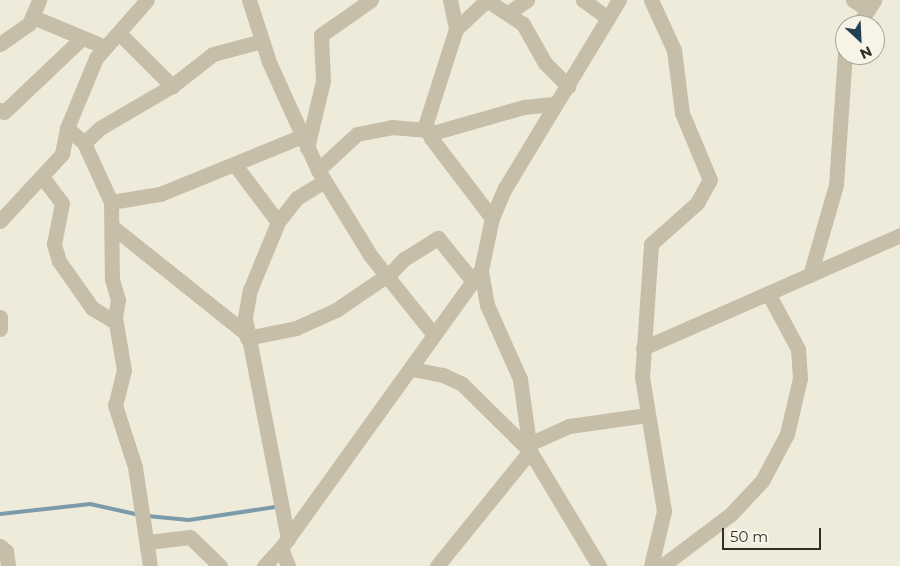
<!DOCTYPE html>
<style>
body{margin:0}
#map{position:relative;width:900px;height:566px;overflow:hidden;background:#efebdb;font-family:Montserrat,sans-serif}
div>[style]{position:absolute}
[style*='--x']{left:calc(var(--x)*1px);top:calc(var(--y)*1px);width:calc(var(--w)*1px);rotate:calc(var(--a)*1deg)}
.stream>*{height:4px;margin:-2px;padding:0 2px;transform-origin:2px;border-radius:2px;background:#7c9baa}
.minor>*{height:15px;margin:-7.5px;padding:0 7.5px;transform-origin:7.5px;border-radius:7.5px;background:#c6bea8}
span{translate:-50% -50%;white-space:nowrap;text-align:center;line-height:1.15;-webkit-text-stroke:5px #f7f4e7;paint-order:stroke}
.north{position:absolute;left:835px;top:15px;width:50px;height:50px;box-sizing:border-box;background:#f7f4e7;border:1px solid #a9a59a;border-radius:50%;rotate:155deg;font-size:14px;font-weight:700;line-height:20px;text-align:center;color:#332f27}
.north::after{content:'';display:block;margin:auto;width:18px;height:22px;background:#214051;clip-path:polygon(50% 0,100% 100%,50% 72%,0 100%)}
.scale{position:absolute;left:722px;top:528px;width:99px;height:22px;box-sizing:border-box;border:2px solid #332f27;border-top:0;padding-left:6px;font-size:15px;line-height:18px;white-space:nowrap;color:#332f27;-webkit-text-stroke:4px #f7f4e7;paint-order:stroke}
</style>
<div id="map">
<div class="stream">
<div style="--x:0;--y:514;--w:91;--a:-6.3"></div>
<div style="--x:90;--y:504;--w:51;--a:12.4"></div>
<div style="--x:147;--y:516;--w:42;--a:5.4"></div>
<div style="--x:189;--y:520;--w:87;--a:-8.6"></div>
</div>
<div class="minor">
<div style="--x:249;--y:0;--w:65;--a:72.1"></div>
<div style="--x:269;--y:62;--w:119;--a:65.6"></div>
<div style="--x:318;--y:170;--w:100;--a:58.5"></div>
<div style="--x:370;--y:255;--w:102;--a:51.3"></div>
<div style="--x:450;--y:0;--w:30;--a:78"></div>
<div style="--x:487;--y:0;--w:42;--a:136.9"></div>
<div style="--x:456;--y:29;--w:99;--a:107.7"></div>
<div style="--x:426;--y:123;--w:16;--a:72"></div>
<div style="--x:431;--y:138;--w:101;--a:52.7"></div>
<div style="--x:583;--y:0;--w:31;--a:36"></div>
<div style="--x:853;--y:0;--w:18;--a:34"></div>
<div style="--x:488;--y:1;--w:42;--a:33.3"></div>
<div style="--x:523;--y:24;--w:45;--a:60.6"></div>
<div style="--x:545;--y:63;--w:33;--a:45"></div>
<div style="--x:508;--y:13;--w:23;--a:-34"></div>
<div style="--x:33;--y:17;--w:78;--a:22.6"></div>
<div style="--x:858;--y:25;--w:30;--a:-57"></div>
<div style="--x:120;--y:34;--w:74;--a:45"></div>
<div style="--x:0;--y:44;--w:35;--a:-35"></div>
<div style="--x:29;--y:24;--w:26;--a:-67"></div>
<div style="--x:0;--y:110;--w:4;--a:27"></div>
<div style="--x:4;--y:112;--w:105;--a:-43.5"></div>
<div style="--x:67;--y:128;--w:23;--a:41"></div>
<div style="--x:84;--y:143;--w:65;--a:65.4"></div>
<div style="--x:111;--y:202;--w:77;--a:89.3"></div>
<div style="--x:112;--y:279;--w:22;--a:74"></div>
<div style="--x:118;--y:300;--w:17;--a:100"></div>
<div style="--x:115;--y:317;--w:54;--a:80.4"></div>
<div style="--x:124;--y:370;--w:36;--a:104"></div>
<div style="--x:115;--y:405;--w:65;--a:72.1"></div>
<div style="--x:135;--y:467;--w:100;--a:81.4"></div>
<div style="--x:429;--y:134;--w:99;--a:-15.9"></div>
<div style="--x:524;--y:107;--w:31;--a:-6"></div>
<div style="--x:84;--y:143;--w:22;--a:-43"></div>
<div style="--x:100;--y:128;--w:83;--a:-30.3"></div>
<div style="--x:172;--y:86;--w:52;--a:-38"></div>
<div style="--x:213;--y:54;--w:51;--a:-14.9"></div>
<div style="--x:307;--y:148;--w:69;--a:-76.6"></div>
<div style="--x:323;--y:81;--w:46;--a:-92.5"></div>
<div style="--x:321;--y:35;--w:61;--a:-35"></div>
<div style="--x:235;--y:165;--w:71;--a:53"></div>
<div style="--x:318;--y:170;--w:53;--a:-42.7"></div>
<div style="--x:357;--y:134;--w:36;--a:-11"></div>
<div style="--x:392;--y:127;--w:36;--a:5"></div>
<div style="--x:43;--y:178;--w:31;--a:53"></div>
<div style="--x:62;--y:203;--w:42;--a:101"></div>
<div style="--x:54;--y:244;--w:18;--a:74"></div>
<div style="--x:59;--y:261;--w:57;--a:54.9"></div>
<div style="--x:92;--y:308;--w:27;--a:31"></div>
<div style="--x:111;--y:202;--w:50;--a:-9.3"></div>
<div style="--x:160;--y:194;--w:153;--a:-22.2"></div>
<div style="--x:0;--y:221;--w:91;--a:-47.2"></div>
<div style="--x:62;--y:154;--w:26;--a:-79"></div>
<div style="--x:67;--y:128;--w:76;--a:-67.5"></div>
<div style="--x:96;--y:58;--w:77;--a:-48.7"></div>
<div style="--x:114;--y:228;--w:170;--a:38.6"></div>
<div style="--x:810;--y:275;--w:94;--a:-73.9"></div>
<div style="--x:836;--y:185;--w:132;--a:-86.1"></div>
<div style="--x:387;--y:277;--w:25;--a:-47"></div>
<div style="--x:404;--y:259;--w:40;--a:-32"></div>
<div style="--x:438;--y:238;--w:54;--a:51"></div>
<div style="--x:0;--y:317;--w:12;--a:90"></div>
<div style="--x:247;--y:338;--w:50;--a:-11.5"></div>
<div style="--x:296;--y:328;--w:44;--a:-24.2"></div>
<div style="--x:336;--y:310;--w:60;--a:-34.2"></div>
<div style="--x:643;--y:348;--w:281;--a:-23.7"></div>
<div style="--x:412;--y:369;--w:32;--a:11"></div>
<div style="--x:443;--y:375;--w:21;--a:25"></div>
<div style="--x:462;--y:384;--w:95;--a:44.6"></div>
<div style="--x:530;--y:451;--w:134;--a:59"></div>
<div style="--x:531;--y:443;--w:42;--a:-24.1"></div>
<div style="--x:569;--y:426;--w:79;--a:-8"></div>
<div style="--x:288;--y:539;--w:226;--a:-101"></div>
<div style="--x:245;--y:317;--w:27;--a:-80"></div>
<div style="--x:250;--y:290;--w:74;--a:-67.6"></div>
<div style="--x:278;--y:222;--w:31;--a:-52"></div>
<div style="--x:297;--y:198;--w:32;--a:-32"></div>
<div style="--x:148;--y:542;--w:42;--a:-6.8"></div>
<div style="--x:190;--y:537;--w:42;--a:44"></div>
<div style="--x:0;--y:546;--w:8;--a:40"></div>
<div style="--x:6;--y:551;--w:15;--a:82"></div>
<div style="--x:264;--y:566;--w:25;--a:-47"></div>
<div style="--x:288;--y:566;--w:19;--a:-111"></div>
<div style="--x:281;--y:548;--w:342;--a:-54.3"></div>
<div style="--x:481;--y:270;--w:53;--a:-78.1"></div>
<div style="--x:492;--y:218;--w:33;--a:-67"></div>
<div style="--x:505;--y:188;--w:220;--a:-58.8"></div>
<div style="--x:437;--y:566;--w:148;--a:-51"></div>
<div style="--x:530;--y:451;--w:73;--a:-97.9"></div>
<div style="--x:520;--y:379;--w:81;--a:-114"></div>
<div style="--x:487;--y:305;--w:36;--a:-100"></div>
<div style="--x:651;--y:566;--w:57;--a:-76.7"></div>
<div style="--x:664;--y:511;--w:136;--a:-99.3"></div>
<div style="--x:642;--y:377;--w:133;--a:-86.1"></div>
<div style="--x:651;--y:244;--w:62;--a:-41.7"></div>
<div style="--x:697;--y:203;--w:26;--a:-61"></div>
<div style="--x:710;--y:180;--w:73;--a:-112.7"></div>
<div style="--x:682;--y:113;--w:64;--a:-97.2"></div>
<div style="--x:674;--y:50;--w:55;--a:-114.7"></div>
<div style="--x:662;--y:566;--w:86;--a:-37"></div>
<div style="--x:731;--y:514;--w:45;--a:-46.8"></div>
<div style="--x:762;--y:481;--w:53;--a:-62"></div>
<div style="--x:787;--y:434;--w:57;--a:-76.9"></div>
<div style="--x:800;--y:378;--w:29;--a:-94"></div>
<div style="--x:798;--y:349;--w:61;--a:-118.2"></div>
</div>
<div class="north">N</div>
<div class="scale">50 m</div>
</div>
